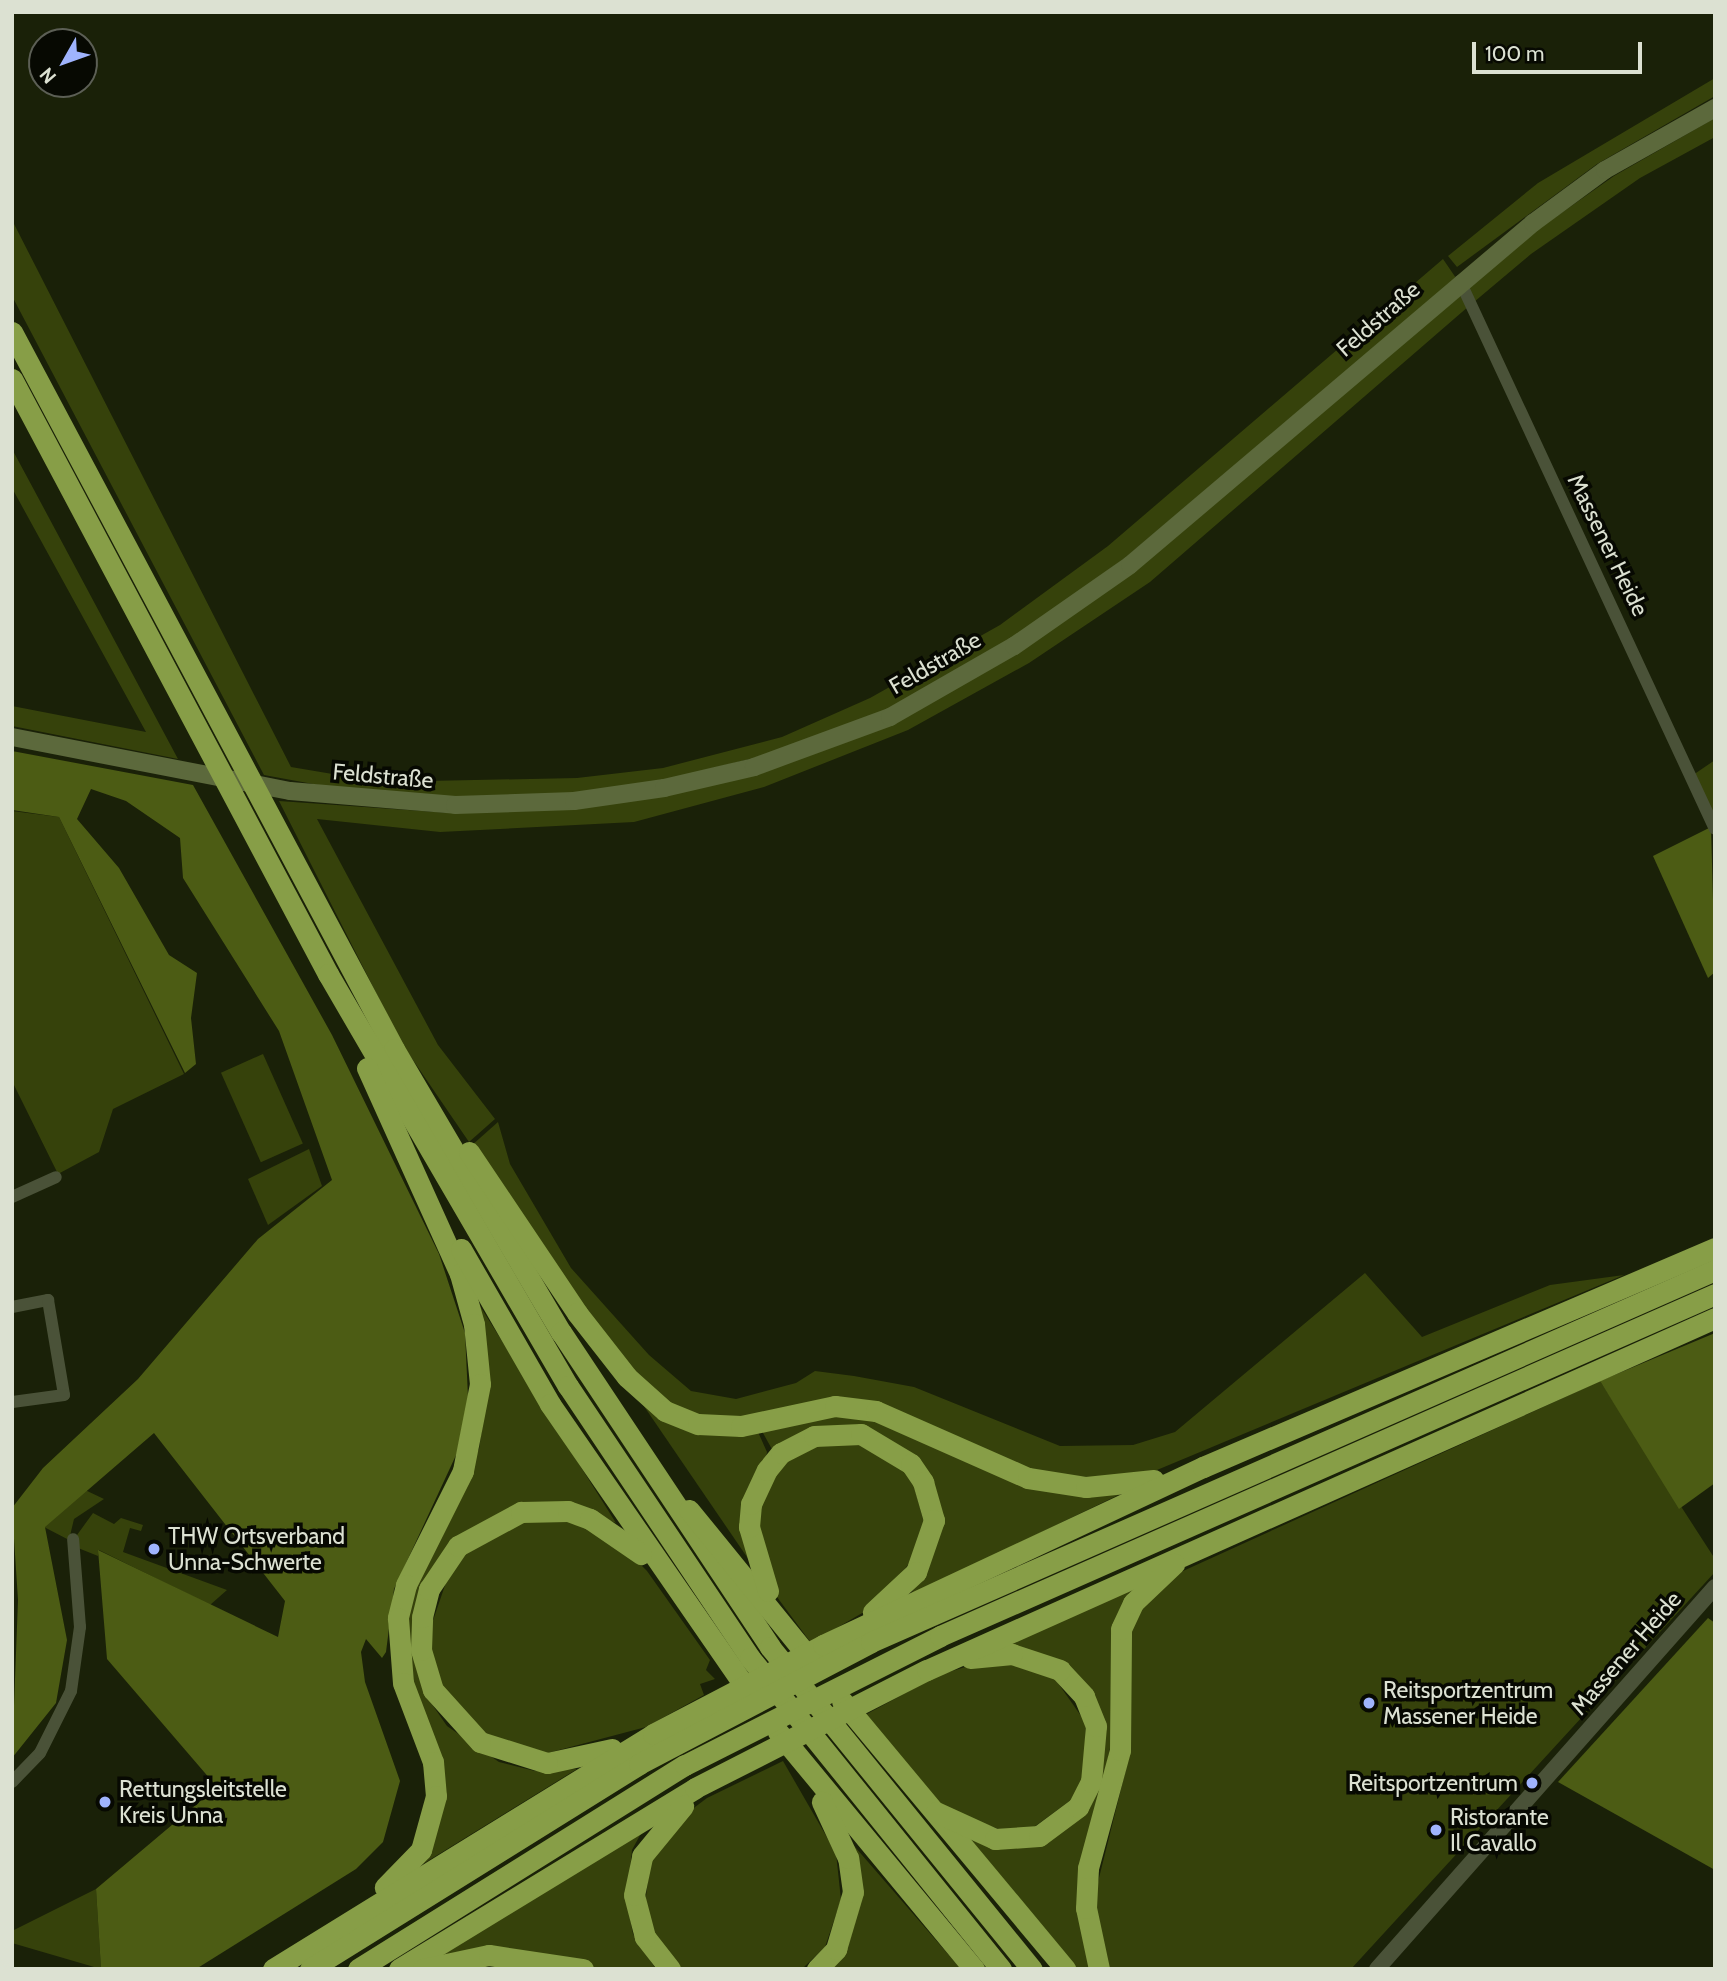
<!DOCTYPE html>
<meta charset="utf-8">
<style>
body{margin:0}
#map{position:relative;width:1727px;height:1981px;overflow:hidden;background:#1a2108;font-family:Cabin,sans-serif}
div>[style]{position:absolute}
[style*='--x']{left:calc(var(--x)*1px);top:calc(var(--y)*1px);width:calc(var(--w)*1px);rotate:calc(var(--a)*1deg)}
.green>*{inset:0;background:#36420b;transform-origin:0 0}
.forest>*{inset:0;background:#4c5c14}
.minor>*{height:12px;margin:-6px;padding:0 6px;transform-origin:6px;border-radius:6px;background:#4a5238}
.tertiary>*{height:16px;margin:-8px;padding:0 8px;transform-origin:8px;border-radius:8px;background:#4a5238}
.secondary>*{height:18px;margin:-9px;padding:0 9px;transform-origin:9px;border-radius:9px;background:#5c693c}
.motorway>*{height:21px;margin:-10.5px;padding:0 10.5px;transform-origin:10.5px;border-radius:10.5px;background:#879e47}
.dots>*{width:19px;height:19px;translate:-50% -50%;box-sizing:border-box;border:4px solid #070902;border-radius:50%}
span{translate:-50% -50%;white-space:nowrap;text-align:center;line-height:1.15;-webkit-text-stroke:7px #070902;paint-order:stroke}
.street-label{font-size:23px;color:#dce1d2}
.poi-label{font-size:23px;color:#dce1d2}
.left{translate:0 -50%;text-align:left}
.right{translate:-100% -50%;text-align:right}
.frame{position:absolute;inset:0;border:14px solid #dce1d2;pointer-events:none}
.north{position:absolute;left:28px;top:28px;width:70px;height:70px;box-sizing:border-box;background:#070902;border:2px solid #5c5f55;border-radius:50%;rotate:230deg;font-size:19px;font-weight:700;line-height:28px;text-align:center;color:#dce1d2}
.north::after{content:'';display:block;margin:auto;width:24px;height:32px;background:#9fb3fd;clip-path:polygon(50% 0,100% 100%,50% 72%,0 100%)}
.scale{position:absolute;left:1472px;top:42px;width:170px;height:32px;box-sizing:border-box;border:4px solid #dce1d2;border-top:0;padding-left:9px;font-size:21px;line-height:24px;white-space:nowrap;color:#dce1d2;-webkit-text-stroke:5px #070902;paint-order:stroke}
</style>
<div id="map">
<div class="green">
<div style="clip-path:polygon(1715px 78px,1715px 96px,1597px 164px,1457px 267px,1448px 256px,1538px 183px)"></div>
<div style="clip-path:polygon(1715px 118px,1715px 137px,1640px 178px,1531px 254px,1474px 302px,1467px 288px,1540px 228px,1614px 176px)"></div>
<div style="clip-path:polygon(12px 220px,291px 767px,380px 782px,577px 778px,663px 768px,782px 737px,870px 698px,1000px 625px,1108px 546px,1443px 259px,1456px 278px,1125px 558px,1010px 640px,881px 713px,754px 758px,664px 780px,572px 796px,458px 800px,373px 795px,264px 775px,12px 296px)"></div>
<div style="clip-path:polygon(1463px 294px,1469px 306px,1150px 582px,1029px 663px,908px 730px,764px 787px,634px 822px,440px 832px,317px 819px,438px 1045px,495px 1119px,469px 1142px,402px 1044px,279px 801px,450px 813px,757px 774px,1017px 653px)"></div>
<div style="clip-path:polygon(12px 449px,33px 488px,178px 759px,12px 726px,12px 706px,146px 732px,12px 488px)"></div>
<div style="clip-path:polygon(1715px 760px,1715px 821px,1693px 775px)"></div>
<div style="clip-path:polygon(12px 811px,59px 817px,184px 1074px,113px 1109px,99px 1152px,58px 1174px,12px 1081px)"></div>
<div style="left:263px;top:1054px;width:98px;height:46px;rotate:66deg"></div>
<div style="clip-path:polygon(498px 1122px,510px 1164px,571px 1268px,649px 1355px,691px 1391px,736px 1399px,796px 1383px,815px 1371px,854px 1376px,914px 1387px,1060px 1446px,1133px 1445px,1175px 1432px,1365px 1273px,1422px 1337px,1550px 1285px,1624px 1275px,1145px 1475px,1122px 1480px,1029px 1472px,877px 1406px,739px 1421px,699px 1419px,668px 1407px,630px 1375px,471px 1146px)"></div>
<div style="clip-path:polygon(309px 1149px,322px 1186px,268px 1225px,248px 1179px)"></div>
<div style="clip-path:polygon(470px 1290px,616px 1523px,563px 1504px,508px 1509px,454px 1539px,425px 1585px,427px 1697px,447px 1726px,499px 1762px,535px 1771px,577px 1769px,418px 1867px,437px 1824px,408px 1681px,407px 1599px,479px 1449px,486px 1402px)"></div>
<div style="clip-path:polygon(1600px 1381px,1715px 1559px,1715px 1572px,1351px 1969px,1110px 1969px,1100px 1946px,1095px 1894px,1126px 1769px,1130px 1625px,1142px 1604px,1172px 1576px)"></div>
<div style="clip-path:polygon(637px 1396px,758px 1432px,767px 1452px,749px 1560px)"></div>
<div style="clip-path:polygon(835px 1411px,874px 1416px,986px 1467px,1133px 1488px,909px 1596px,924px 1576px,942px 1523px,913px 1456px,861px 1428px,773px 1451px,759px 1426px)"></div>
<div style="clip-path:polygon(845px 1437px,909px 1468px,928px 1537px,881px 1602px,811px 1643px,777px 1597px,757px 1552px,761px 1490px,799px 1449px)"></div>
<div style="clip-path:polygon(83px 1489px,104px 1499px,74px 1519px,69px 1540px,44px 1527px)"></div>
<div style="clip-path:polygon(93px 1513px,114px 1524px,121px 1518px,143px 1525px,141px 1531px,130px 1528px,123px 1552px,227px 1590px,210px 1605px,99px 1550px,98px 1556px,78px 1548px,77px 1535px)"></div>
<div style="clip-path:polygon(570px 1521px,617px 1541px,647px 1571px,710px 1660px,706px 1670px,715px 1679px,700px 1684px,704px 1695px,646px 1727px,544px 1754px,484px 1736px,458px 1712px,437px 1677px,428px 1635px,453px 1562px,482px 1538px,524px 1522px)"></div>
<div style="clip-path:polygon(1148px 1574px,1129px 1601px,1116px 1719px,1092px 1836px,1095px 1969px,1075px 1969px,971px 1840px,996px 1843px,1064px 1825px,1102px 1754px,1061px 1667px,985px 1651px)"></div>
<div style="clip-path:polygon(988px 1660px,1012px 1660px,1053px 1676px,1086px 1723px,1084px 1778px,1071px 1800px,1034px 1827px,1010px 1833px,940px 1808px,865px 1715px,939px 1675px)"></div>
<div style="clip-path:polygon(783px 1761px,836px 1853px,841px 1900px,825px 1947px,802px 1969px,681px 1969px,653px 1936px,644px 1911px,652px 1851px,671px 1825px,707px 1798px)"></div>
<div style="clip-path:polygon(645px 1826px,632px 1850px,627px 1902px,633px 1934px,656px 1969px,596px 1969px,574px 1960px,421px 1962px)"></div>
<div style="clip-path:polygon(849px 1840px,961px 1969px,827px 1969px,856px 1920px,859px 1882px)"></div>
<div style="clip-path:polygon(96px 1889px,101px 1969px,12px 1943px,12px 1931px)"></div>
</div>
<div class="forest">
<div style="clip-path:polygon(12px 751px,193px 785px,332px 1035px,439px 1254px,465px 1333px,468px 1397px,457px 1453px,394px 1589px,386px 1652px,382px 1658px,366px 1639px,361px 1652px,365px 1682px,400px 1781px,383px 1842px,356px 1869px,196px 1969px,101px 1969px,96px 1889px,217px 1787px,107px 1659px,98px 1550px,278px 1637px,285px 1601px,154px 1433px,45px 1527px,67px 1640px,56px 1703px,12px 1758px,18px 1600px,12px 1508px,43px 1468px,138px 1379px,258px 1239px,332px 1180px,279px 1031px,183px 878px,180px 838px,126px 801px,91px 789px,77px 819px,119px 868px,169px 955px,197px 973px,191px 1018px,196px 1064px,185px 1073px,59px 817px,12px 810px)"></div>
<div style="clip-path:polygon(1711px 827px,1715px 972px,1708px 978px,1653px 856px)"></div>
<div style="clip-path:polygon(1715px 1333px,1715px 1483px,1679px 1509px,1600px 1381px)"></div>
<div style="clip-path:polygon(1708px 1618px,1715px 1623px,1715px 1870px,1558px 1782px)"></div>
</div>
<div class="minor">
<div style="--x:1460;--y:281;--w:604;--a:65.05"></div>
<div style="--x:12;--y:1197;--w:48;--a:-24.4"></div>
<div style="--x:12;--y:1307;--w:37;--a:-11"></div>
<div style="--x:48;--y:1300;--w:96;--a:80.4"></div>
<div style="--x:64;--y:1395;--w:52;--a:172.3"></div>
<div style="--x:12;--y:1782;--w:40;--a:-46"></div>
<div style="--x:40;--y:1753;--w:69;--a:-63.4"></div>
<div style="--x:71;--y:1691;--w:65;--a:-82"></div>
<div style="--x:80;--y:1627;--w:88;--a:-94.5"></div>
</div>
<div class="tertiary">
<div style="--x:1377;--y:1969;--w:510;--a:-48.5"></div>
</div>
<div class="secondary">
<div style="--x:12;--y:737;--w:283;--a:11"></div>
<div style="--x:290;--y:791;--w:166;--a:4.8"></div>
<div style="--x:455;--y:805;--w:119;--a:-1.9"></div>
<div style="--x:574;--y:801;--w:91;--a:-8.2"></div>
<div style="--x:664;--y:788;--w:92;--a:-13.1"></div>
<div style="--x:754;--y:767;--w:145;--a:-20.2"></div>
<div style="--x:890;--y:717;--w:143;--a:-29.8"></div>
<div style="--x:1014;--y:646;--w:141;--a:-34.9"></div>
<div style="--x:1130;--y:565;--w:529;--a:-40.32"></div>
<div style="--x:1533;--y:223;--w:89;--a:-36.4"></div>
<div style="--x:1605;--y:170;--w:126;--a:-29.4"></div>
</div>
<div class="motorway">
<div style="--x:12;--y:332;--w:812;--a:61.95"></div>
<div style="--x:394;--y:1049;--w:329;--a:59.5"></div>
<div style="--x:561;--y:1332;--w:378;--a:56.4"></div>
<div style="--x:770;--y:1647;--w:415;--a:50.9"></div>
<div style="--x:12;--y:379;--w:674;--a:62.03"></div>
<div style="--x:328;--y:974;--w:477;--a:59.8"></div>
<div style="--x:568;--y:1386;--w:327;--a:56.2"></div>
<div style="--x:750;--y:1658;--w:400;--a:51.1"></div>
<div style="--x:367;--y:1068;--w:226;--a:65.7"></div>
<div style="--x:460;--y:1274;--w:52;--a:74.4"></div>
<div style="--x:474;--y:1324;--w:60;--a:84.3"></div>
<div style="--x:480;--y:1384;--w:89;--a:101.1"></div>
<div style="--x:463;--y:1471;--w:127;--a:116.6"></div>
<div style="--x:406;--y:1585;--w:34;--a:104"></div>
<div style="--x:398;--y:1618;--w:65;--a:85.6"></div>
<div style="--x:403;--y:1683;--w:85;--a:69.2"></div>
<div style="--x:433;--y:1762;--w:34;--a:85"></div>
<div style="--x:436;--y:1796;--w:56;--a:105.5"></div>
<div style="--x:421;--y:1850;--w:52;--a:134.2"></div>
<div style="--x:469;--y:1152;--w:194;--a:56.1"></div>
<div style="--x:577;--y:1313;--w:81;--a:52"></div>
<div style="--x:627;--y:1377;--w:51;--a:41.8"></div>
<div style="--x:665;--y:1411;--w:35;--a:22"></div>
<div style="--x:698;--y:1424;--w:43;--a:2.7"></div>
<div style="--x:741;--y:1426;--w:96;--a:-12"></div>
<div style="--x:835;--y:1406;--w:41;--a:7"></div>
<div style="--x:876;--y:1411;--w:166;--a:23.8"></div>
<div style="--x:1028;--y:1478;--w:59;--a:8.8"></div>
<div style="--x:1086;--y:1487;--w:68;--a:-5.9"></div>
<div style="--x:461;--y:1249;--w:179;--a:60.1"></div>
<div style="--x:550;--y:1404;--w:356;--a:55.4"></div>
<div style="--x:689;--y:1510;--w:198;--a:50.9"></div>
<div style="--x:768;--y:1591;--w:67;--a:-106.5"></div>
<div style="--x:749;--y:1527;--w:23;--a:-85"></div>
<div style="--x:751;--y:1504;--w:38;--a:-65"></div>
<div style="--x:767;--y:1470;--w:22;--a:-51"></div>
<div style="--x:781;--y:1453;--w:37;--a:-27"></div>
<div style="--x:814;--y:1436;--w:47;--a:-2.4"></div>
<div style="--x:861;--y:1434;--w:58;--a:31"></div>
<div style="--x:911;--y:1464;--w:22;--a:56"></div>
<div style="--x:923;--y:1482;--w:40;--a:74"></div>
<div style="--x:934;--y:1520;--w:55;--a:109.1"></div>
<div style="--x:916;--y:1572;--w:59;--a:137.1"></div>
<div style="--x:842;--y:1701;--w:349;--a:50.2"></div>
<div style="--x:778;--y:1732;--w:308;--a:50.4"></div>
<div style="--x:612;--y:1749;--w:66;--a:167.8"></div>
<div style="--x:547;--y:1763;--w:70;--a:-162.6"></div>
<div style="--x:480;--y:1742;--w:70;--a:-132.1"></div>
<div style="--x:433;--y:1690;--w:42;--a:-106.7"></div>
<div style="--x:421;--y:1650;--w:33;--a:-88"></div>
<div style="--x:422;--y:1617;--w:29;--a:-76"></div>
<div style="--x:429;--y:1589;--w:52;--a:-56"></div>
<div style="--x:458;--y:1546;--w:72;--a:-28.4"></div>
<div style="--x:521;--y:1512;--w:47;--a:-1.2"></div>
<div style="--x:568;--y:1511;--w:23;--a:20"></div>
<div style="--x:590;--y:1519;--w:62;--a:34.5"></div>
<div style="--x:936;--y:1812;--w:65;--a:24.6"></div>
<div style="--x:995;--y:1839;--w:44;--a:-3.9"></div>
<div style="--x:1039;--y:1836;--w:49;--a:-36.6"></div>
<div style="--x:1078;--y:1807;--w:28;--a:-63"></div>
<div style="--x:1091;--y:1782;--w:56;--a:-84.9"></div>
<div style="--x:1096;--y:1726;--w:32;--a:-112"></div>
<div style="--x:1084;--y:1696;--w:35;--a:-133"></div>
<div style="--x:1060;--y:1670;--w:51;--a:-161.6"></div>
<div style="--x:1012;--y:1654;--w:42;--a:174.6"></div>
<div style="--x:273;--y:1969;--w:447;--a:-31.7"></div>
<div style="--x:653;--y:1734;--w:192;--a:-27.6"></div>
<div style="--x:823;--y:1645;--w:420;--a:-25.1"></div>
<div style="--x:1203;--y:1467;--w:557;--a:-23.16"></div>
<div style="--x:310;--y:1969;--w:388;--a:-31.9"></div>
<div style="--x:639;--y:1764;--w:262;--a:-27.7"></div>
<div style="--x:871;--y:1642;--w:922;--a:-23.79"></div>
<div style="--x:358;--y:1969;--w:385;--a:-32"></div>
<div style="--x:685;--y:1765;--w:286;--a:-26.8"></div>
<div style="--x:940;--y:1636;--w:847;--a:-23.81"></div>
<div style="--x:399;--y:1969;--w:347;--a:-31.4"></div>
<div style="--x:695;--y:1788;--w:260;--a:-27"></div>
<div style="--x:927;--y:1670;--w:863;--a:-24.07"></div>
<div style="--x:423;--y:1969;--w:67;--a:-12"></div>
<div style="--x:489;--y:1955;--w:95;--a:8.5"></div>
<div style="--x:670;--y:1969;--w:41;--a:-128"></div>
<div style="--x:645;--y:1937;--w:43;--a:-104.7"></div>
<div style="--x:634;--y:1895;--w:40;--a:-78"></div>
<div style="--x:642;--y:1856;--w:65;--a:-50.6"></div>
<div style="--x:817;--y:1969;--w:28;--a:-46"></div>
<div style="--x:836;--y:1949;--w:59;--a:-73.4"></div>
<div style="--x:853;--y:1892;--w:34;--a:-98"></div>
<div style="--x:848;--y:1858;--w:62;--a:-114.9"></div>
<div style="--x:1099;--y:1969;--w:62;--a:-102"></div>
<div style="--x:1086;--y:1908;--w:40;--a:-87.1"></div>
<div style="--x:1088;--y:1868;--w:122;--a:-74.8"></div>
<div style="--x:1120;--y:1750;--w:121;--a:-89.5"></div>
<div style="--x:1121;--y:1629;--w:29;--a:-65"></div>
<div style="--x:1133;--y:1603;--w:57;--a:-43.6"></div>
</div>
<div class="dots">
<div style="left:154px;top:1549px;background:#9fb3fd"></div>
<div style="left:1369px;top:1703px;background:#9fb3fd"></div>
<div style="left:1532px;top:1783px;background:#9fb3fd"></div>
<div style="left:105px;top:1802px;background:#9fb3fd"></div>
<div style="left:1436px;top:1830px;background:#9fb3fd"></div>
</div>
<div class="street-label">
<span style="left:1378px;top:319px;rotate:-41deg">Feldstraße</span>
<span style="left:1608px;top:545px;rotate:64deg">Massener Heide</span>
<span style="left:935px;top:663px;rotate:-30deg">Feldstraße</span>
<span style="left:383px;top:776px;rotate:5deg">Feldstraße</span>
<span style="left:1626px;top:1653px;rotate:-49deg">Massener Heide</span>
</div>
<div class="poi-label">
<span class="left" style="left:168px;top:1549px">THW Ortsverband<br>Unna-Schwerte</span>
<span class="left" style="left:1383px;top:1703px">Reitsportzentrum<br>Massener Heide</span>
<span class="right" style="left:1518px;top:1783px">Reitsportzentrum</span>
<span class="left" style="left:119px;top:1802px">Rettungsleitstelle<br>Kreis Unna</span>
<span class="left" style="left:1450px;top:1830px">Ristorante<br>Il Cavallo</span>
</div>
<div class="frame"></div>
<div class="north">N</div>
<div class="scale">100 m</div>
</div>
